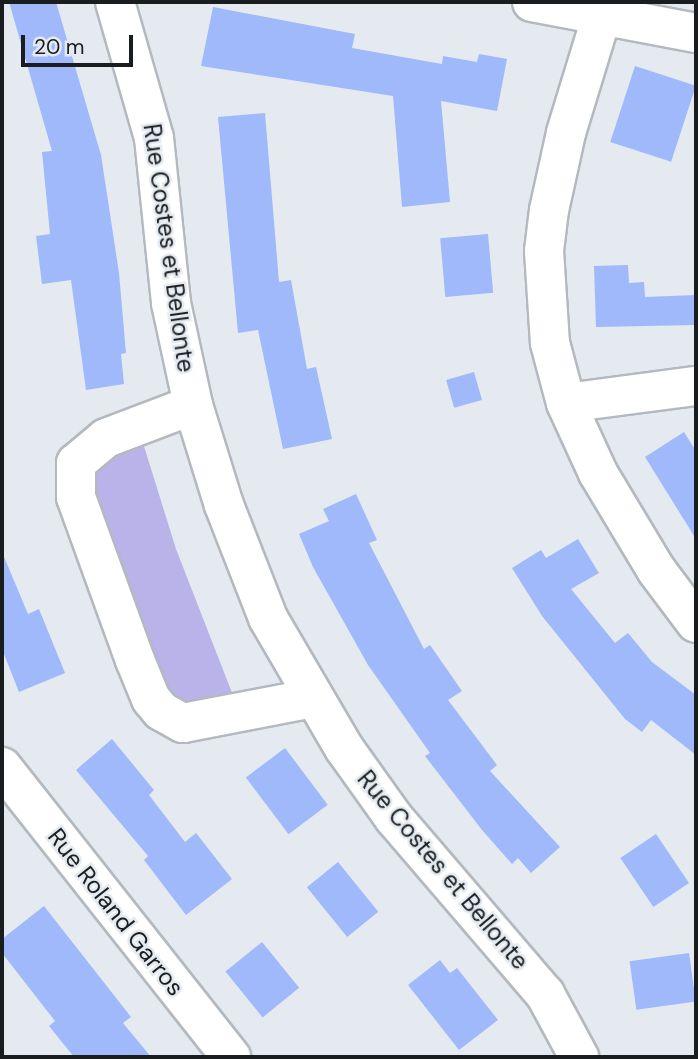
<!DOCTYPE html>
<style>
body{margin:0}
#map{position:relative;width:698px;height:1059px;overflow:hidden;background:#e4eaf0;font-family:"DM Sans",sans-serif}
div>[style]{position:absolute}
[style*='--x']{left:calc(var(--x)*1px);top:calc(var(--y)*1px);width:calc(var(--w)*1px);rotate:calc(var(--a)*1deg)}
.green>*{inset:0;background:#b9b3e9}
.building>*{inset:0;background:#9fb9fa;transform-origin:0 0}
.roads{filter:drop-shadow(2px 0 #b3b9bf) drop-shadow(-2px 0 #b3b9bf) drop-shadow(0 2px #b3b9bf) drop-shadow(0 -2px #b3b9bf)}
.minor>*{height:38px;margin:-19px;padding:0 19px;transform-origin:19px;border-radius:19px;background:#fff}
span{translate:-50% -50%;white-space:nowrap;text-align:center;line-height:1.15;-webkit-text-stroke:5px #e4eaf0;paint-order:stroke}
.street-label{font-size:24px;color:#1a1d1f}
.frame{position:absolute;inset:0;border:4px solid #1a1d1f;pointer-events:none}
.scale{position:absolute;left:21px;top:35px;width:112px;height:32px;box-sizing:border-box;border:4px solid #1a1d1f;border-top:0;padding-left:9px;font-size:21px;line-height:24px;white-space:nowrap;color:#1a1d1f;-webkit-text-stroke:5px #e4eaf0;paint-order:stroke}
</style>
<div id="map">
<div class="green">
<div style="clip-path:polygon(143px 443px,176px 549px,236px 703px,184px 710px,165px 699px,84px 463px)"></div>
</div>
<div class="building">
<div style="clip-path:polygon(9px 2px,56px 2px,101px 155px,119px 273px,126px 353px,121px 354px,124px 384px,86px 390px,71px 280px,42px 284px,36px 236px,50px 234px,42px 152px,52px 151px)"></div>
<div style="clip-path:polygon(213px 7px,355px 34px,352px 48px,442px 64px,443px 56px,477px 62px,479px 54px,507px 59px,497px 111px,441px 101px,450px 202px,402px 207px,393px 96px,201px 66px)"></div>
<div style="left:635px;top:66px;width:64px;height:80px;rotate:18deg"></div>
<div style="clip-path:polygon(265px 113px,279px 282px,291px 280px,307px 369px,316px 367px,332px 439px,283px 449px,258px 330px,238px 333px,218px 117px)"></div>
<div style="left:488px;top:234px;width:59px;height:48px;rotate:85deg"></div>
<div style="clip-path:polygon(628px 265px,629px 283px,644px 282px,645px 297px,696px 295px,696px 325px,596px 327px,594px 266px)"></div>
<div style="left:474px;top:372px;width:29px;height:29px;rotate:74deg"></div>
<div style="clip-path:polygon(684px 432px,696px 451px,696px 539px,645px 457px)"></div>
<div style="clip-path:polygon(356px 494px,377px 540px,369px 543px,424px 649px,430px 645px,462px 691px,448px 700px,497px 765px,490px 771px,560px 847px,531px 873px,518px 858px,512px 864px,482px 830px,425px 756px,430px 753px,368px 665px,313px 567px,299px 534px,329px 521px,323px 509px)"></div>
<div style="clip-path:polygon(578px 539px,599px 573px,571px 589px,615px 643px,628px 633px,652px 662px,696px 695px,696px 755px,651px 720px,642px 732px,625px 719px,542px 616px,512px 568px,541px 550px,546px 558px)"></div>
<div style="clip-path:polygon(2px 552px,28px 614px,39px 609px,65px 673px,19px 692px,2px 649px)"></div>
<div style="clip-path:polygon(112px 739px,154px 790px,149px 795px,185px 842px,196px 833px,232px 879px,186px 915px,144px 860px,148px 856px,76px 770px)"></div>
<div style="left:285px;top:748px;width:71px;height:49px;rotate:53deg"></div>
<div style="left:656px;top:834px;width:59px;height:43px;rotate:56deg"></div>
<div style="left:338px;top:862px;width:64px;height:40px;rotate:51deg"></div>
<div style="clip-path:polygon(44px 906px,131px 1017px,123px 1023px,151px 1057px,74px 1057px,49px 1026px,55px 1021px,2px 953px,2px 939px)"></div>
<div style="left:262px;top:942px;width:59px;height:47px;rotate:51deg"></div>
<div style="left:689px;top:953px;width:49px;height:60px;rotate:82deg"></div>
<div style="clip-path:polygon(440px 960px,450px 973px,457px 968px,498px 1020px,459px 1050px,408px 985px)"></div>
</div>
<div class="roads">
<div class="minor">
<div style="--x:115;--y:2;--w:141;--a:74"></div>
<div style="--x:154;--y:138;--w:166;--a:84.1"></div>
<div style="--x:171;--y:303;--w:104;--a:77.8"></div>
<div style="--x:193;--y:405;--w:105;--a:72.8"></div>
<div style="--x:224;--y:505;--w:121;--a:68.7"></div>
<div style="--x:268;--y:618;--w:151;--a:59.7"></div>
<div style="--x:344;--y:748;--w:86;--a:54.5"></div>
<div style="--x:394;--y:818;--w:232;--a:49.4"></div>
<div style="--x:545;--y:994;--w:72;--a:61.6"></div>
<div style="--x:532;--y:2;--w:167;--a:10.7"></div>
<div style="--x:602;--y:15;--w:123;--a:107"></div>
<div style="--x:566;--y:133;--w:79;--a:102.4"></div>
<div style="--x:549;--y:210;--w:41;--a:97"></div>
<div style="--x:544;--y:251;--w:92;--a:86.3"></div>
<div style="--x:550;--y:343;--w:62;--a:75.1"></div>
<div style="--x:566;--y:403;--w:77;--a:65.4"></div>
<div style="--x:598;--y:473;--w:114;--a:59"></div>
<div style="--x:657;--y:571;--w:65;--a:53.1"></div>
<div style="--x:566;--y:403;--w:131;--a:-7.5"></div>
<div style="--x:193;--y:405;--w:93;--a:159.2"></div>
<div style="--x:106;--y:438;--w:39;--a:140"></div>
<div style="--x:76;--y:463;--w:34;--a:90"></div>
<div style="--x:76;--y:497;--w:173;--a:70.1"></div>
<div style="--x:135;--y:660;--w:42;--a:67.7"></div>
<div style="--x:151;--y:699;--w:16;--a:50"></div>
<div style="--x:161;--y:711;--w:25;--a:29"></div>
<div style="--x:183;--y:723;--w:132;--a:-10.9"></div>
<div style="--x:2;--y:767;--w:370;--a:51.7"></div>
</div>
</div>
<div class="street-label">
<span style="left:169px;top:248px;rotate:82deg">Rue Costes et Bellonte</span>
<span style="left:443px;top:870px;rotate:50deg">Rue Costes et Bellonte</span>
<span style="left:116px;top:912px;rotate:52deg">Rue Roland Garros</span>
</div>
<div class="frame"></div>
<div class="scale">20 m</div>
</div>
